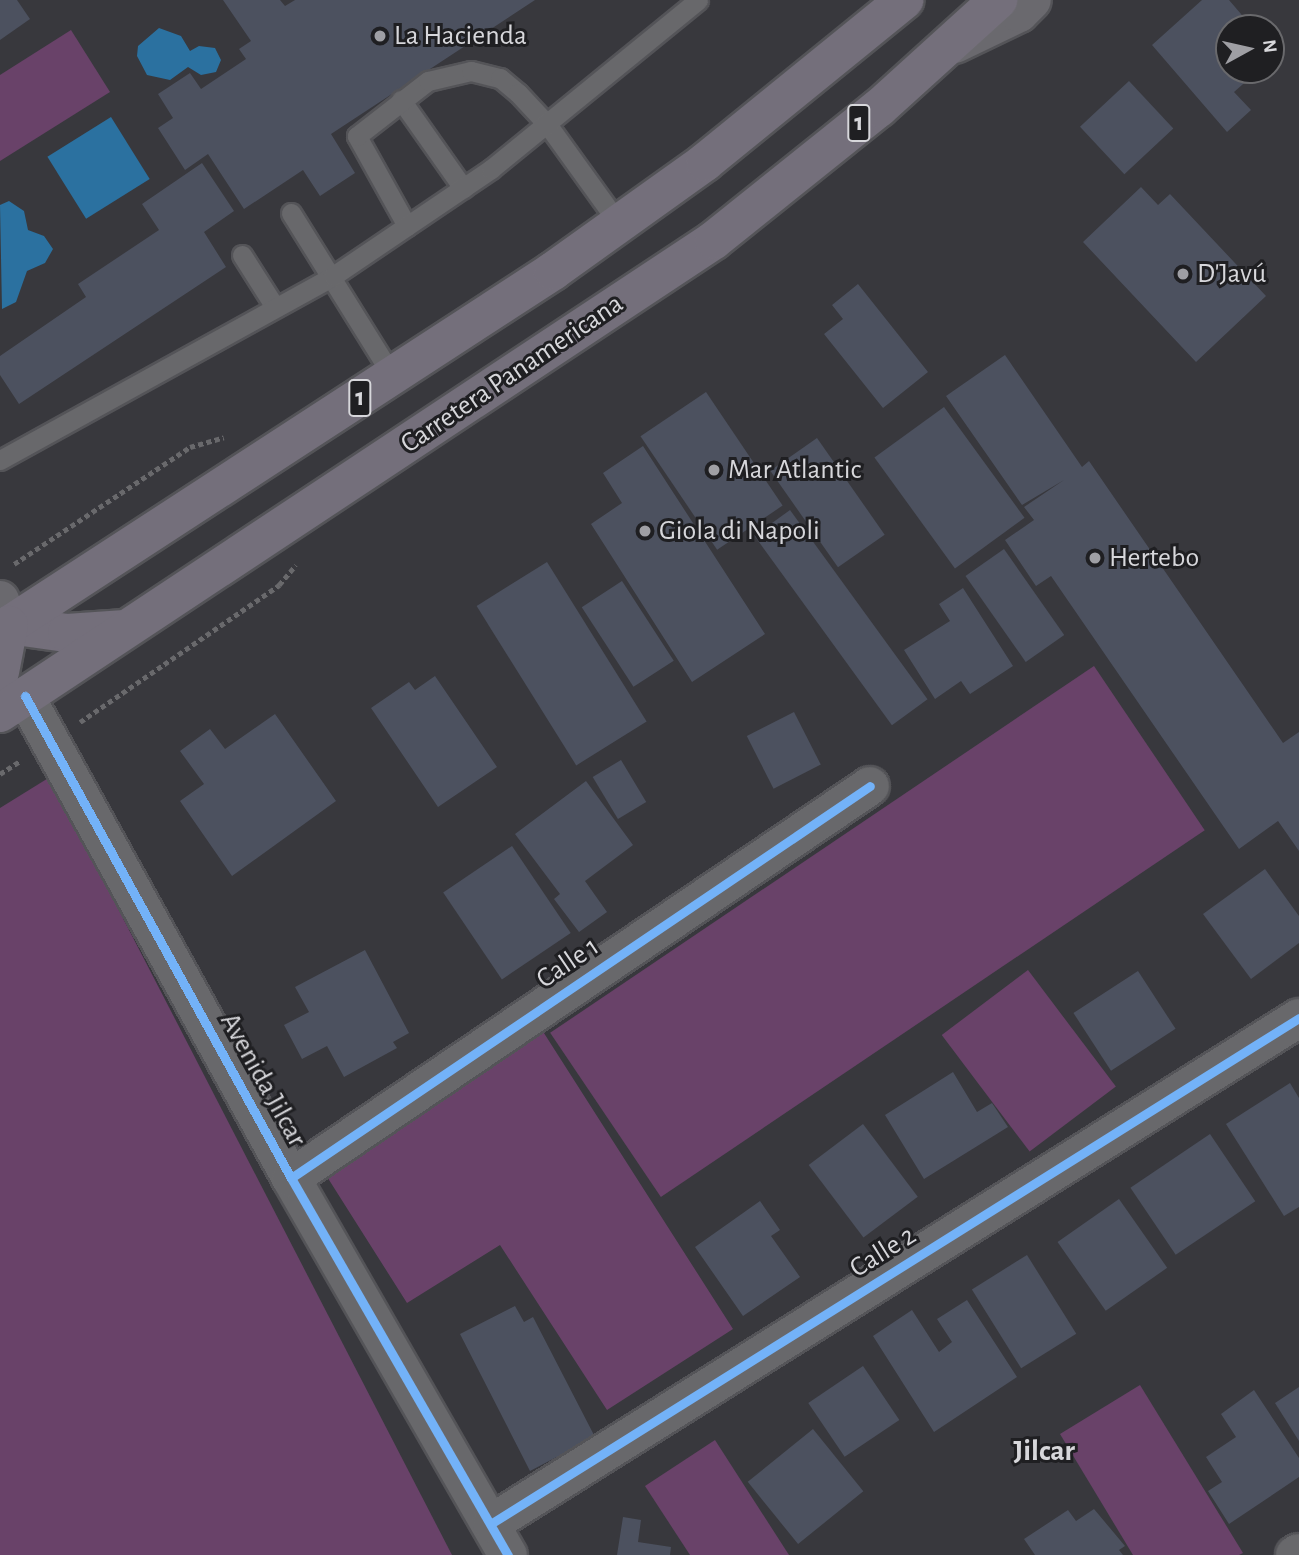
<!DOCTYPE html>
<meta charset="utf-8">
<style>
body{margin:0}
#map{position:relative;width:1299px;height:1555px;overflow:hidden;background:#38383d;font-family:"Alegreya Sans",sans-serif}
div>[style]{position:absolute}
[style*='--x']{left:calc(var(--x)*1px);top:calc(var(--y)*1px);width:calc(var(--w)*1px);rotate:calc(var(--a)*1deg)}
.green>*{inset:0;background:#694269;transform-origin:0 0}
.water>*{inset:0;background:#2b71a0;transform-origin:0 0}
.building>*{inset:0;background:#4c515f;transform-origin:0 0}
.path>*{height:4.5px;margin-top:-2.25px;transform-origin:0;background:repeating-linear-gradient(90deg,#69696c 0 5px,transparent 0 8.5px)}
.roads{filter:drop-shadow(2px 0 #545458) drop-shadow(-2px 0 #545458) drop-shadow(0 2px #545458) drop-shadow(0 -2px #545458)}
.lane>*{height:19px;margin:-9.5px;padding:0 9.5px;transform-origin:9.5px;border-radius:9.5px;background:#68686b}
.street>*{height:38px;margin:-19px;padding:0 19px;transform-origin:19px;border-radius:19px;background:#68686b}
.secondary>*{height:38px;margin:-19px;padding:0 19px;transform-origin:19px;border-radius:19px;background:#6a696e}
.highway>*{height:38px;margin:-19px;padding:0 19px;transform-origin:19px;border-radius:19px;background:#746f7b}
.cycleway>*{height:9px;margin:-4.5px;padding:0 4.5px;transform-origin:4.5px;border-radius:4.5px;background:#73b2f8}
.dots>*{width:19px;height:19px;translate:-50% -50%;box-sizing:border-box;border:4px solid #1f1f22;border-radius:50%}
span{translate:-50% -50%;white-space:nowrap;text-align:center;line-height:1.15;-webkit-text-stroke:6px #1f1f22;paint-order:stroke}
.shield-label span{padding:2px 5px;background:#1f1f22;border:2px solid;border-radius:5px;-webkit-text-stroke-width:0}
.shield-label{font-size:26px;color:#d7d7db;font-weight:700}
.poi-label{font-size:28px;color:#d7d7db}
.left{translate:0 -50%;text-align:left}
.street-label{font-size:28px;color:#d7d7db}
.neighbourhood-label{font-size:30px;color:#d7d7db;font-weight:700}
.north{position:absolute;left:1215px;top:14px;width:70px;height:70px;box-sizing:border-box;background:#1f1f22;border:2px solid #69696c;border-radius:50%;rotate:82deg;font-size:19px;font-weight:700;line-height:28px;text-align:center;color:#d7d7db}
.north::after{content:'';display:block;margin:auto;width:24px;height:32px;background:#9f9fa4;clip-path:polygon(50% 0,100% 100%,50% 72%,0 100%)}
</style>
<div id="map">
<div class="green">
<div style="clip-path:polygon(71px 30px,110px 92px,0 161px,0 75px)"></div>
<div style="left:1094px;top:666px;width:198px;height:656px;rotate:56deg"></div>
<div style="clip-path:polygon(50px 777px,452px 1555px,0 1555px,0 808px)"></div>
<div style="left:1028px;top:970px;width:146px;height:108px;rotate:53deg"></div>
<div style="clip-path:polygon(542px 1030px,733px 1329px,607px 1410px,500px 1245px,407px 1303px,324px 1172px)"></div>
<div style="clip-path:polygon(1140px 1385px,1243px 1553px,1239px 1555px,1133px 1555px,1060px 1434px)"></div>
<div style="clip-path:polygon(715px 1440px,789px 1555px,690px 1555px,645px 1486px)"></div>
</div>
<div class="water">
<div style="clip-path:polygon(159px 28px,181px 36px,190px 51px,199px 46px,215px 48px,221px 60px,216px 72px,201px 75px,188px 67px,170px 80px,147px 75px,137px 56px,138px 46px)"></div>
<div style="left:111px;top:117px;width:73px;height:75px;rotate:58deg"></div>
<div style="clip-path:polygon(9px 201px,24px 211px,28px 230px,44px 236px,53px 249px,45px 263px,27px 271px,16px 302px,2px 309px,0 205px)"></div>
</div>
<div class="building">
<div style="clip-path:polygon(0 0,17px 0,30px 19px,0 40px)"></div>
<div style="clip-path:polygon(223px 0,280px 0,285px 6px,295px 0,535px 0,331px 134px,355px 173px,320px 196px,303px 170px,244px 209px,208px 154px,185px 170px,158px 128px,173px 118px,158px 94px,190px 73px,201px 89px,246px 59px,239px 49px,251px 41px)"></div>
<div style="clip-path:polygon(1202px 0,1229px 0,1253px 28px,1229px 28px,1229px 70px,1259px 70px,1234px 92px,1251px 110px,1227px 132px,1152px 45px)"></div>
<div style="left:1129px;top:81px;width:65px;height:67px;rotate:47deg"></div>
<div style="clip-path:polygon(202px 163px,234px 211px,204px 232px,226px 267px,19px 404px,0 375px,0 356px,86px 297px,78px 284px,159px 230px,142px 204px)"></div>
<div style="clip-path:polygon(1141px 187px,1158px 205px,1170px 194px,1266px 296px,1196px 362px,1083px 242px)"></div>
<div style="clip-path:polygon(858px 284px,928px 372px,883px 408px,824px 334px,843px 319px,832px 305px)"></div>
<div style="clip-path:polygon(1005px 355px,1082px 467px,1089px 461px,1283px 743px,1299px 732px,1299px 851px,1278px 821px,1239px 849px,1051px 576px,1036px 586px,1005px 540px,1034px 520px,1024px 507px,1064px 480px,1022px 505px,946px 396px)"></div>
<div style="left:706px;top:392px;width:137px;height:79px;rotate:56deg"></div>
<div style="left:944px;top:407px;width:137px;height:86px;rotate:54deg"></div>
<div style="left:817px;top:438px;width:118px;height:57px;rotate:55deg"></div>
<div style="clip-path:polygon(643px 446px,765px 634px,692px 682px,591px 524px,622px 503px,603px 473px)"></div>
<div style="left:790px;top:510px;width:234px;height:44px;rotate:54deg"></div>
<div style="left:1004px;top:549px;width:105px;height:47px;rotate:55deg"></div>
<div style="left:547px;top:562px;width:188px;height:83px;rotate:58deg"></div>
<div style="left:622px;top:581px;width:95px;height:48px;rotate:57deg"></div>
<div style="clip-path:polygon(963px 588px,1013px 666px,970px 694px,961px 681px,935px 699px,904px 650px,950px 621px,939px 604px)"></div>
<div style="clip-path:polygon(435px 676px,497px 767px,438px 807px,371px 708px,409px 682px,415px 690px)"></div>
<div style="left:794px;top:712px;width:59px;height:53px;rotate:63deg"></div>
<div style="clip-path:polygon(275px 714px,336px 801px,232px 876px,180px 801px,204px 784px,180px 751px,210px 729px,225px 749px)"></div>
<div style="left:621px;top:760px;width:49px;height:33px;rotate:59deg"></div>
<div style="clip-path:polygon(586px 781px,633px 845px,585px 881px,607px 912px,579px 932px,554px 899px,560px 894px,515px 834px)"></div>
<div style="left:512px;top:846px;width:105px;height:83px;rotate:56deg"></div>
<div style="clip-path:polygon(1265px 869px,1299px 916px,1299px 943px,1251px 979px,1203px 914px)"></div>
<div style="clip-path:polygon(365px 950px,409px 1033px,393px 1042px,397px 1048px,344px 1077px,327px 1046px,302px 1059px,284px 1025px,309px 1012px,295px 987px)"></div>
<div style="left:1138px;top:971px;width:69px;height:77px;rotate:57deg"></div>
<div style="clip-path:polygon(953px 1072px,977px 1112px,992px 1103px,1008px 1127px,924px 1179px,885px 1115px)"></div>
<div style="clip-path:polygon(1290px 1083px,1299px 1098px,1299px 1207px,1284px 1216px,1226px 1124px)"></div>
<div style="left:863px;top:1124px;width:91px;height:68px;rotate:53deg"></div>
<div style="left:1210px;top:1134px;width:81px;height:96px;rotate:56deg"></div>
<div style="left:1119px;top:1199px;width:84px;height:75px;rotate:55deg"></div>
<div style="clip-path:polygon(760px 1201px,780px 1230px,771px 1236px,800px 1277px,743px 1316px,695px 1247px)"></div>
<div style="left:1027px;top:1255px;width:93px;height:65px;rotate:58deg"></div>
<div style="clip-path:polygon(967px 1300px,1017px 1377px,934px 1432px,873px 1336px,912px 1310px,939px 1352px,952px 1342px,937px 1319px)"></div>
<div style="clip-path:polygon(515px 1306px,524px 1322px,533px 1317px,595px 1437px,530px 1471px,460px 1334px)"></div>
<div style="left:863px;top:1366px;width:65px;height:66px;rotate:56deg"></div>
<div style="clip-path:polygon(1299px 1387px,1299px 1441px,1275px 1403px)"></div>
<div style="clip-path:polygon(1254px 1390px,1299px 1458px,1299px 1477px,1229px 1524px,1208px 1491px,1222px 1482px,1206px 1457px,1236px 1437px,1221px 1414px)"></div>
<div style="left:813px;top:1429px;width:80px;height:84px;rotate:51deg"></div>
<div style="clip-path:polygon(1094px 1509px,1125px 1546px,1119px 1550px,1123px 1555px,1035px 1555px,1024px 1539px,1068px 1510px,1076px 1521px)"></div>
<div style="clip-path:polygon(623px 1517px,641px 1520px,638px 1542px,671px 1547px,670px 1555px,617px 1555px)"></div>
</div>
<div class="path">
<div style="--x:14;--y:564;--w:211;--a:-33.6"></div>
<div style="--x:190;--y:447;--w:35;--a:-16"></div>
<div style="--x:80;--y:722;--w:242;--a:-34.5"></div>
<div style="--x:279;--y:585;--w:26;--a:-50"></div>
<div style="--x:0;--y:774;--w:24;--a:-33"></div>
</div>
<div class="roads">
<div class="lane">
<div style="--x:401;--y:100;--w:108;--a:54.8"></div>
<div style="--x:291;--y:213;--w:193;--a:58.1"></div>
<div style="--x:407;--y:226;--w:103;--a:-119.1"></div>
<div style="--x:357;--y:136;--w:90;--a:-37.8"></div>
<div style="--x:428;--y:81;--w:44;--a:-13.1"></div>
<div style="--x:471;--y:71;--w:30;--a:14"></div>
<div style="--x:500;--y:78;--w:23;--a:40"></div>
<div style="--x:518;--y:93;--w:42;--a:46.9"></div>
<div style="--x:547;--y:124;--w:123;--a:54.2"></div>
<div style="--x:242;--y:255;--w:62;--a:57.6"></div>
<div style="--x:0;--y:460;--w:380;--a:-28.9"></div>
<div style="--x:333;--y:276;--w:191;--a:-34.1"></div>
<div style="--x:491;--y:169;--w:267;--a:-39.2"></div>
</div>
<div class="street">
<div style="--x:25;--y:696;--w:551;--a:61.11"></div>
<div style="--x:291;--y:1178;--w:435;--a:60.1"></div>
<div style="--x:291;--y:1178;--w:699;--a:-34.1"></div>
<div style="--x:492;--y:1523;--w:952;--a:-32.04"></div>
<div style="--x:1295;--y:1555;--w:4;--a:-27"></div>
</div>
<div class="secondary">
<div style="--x:955;--y:44;--w:71;--a:-25.8"></div>
<div style="--x:1019;--y:13;--w:18;--a:-45"></div>
<div style="--x:0;--y:600;--w:27;--a:70"></div>
</div>
<div class="highway">
<div style="--x:9;--y:625;--w:59;--a:7.9"></div>
<div style="--x:67;--y:633;--w:58;--a:-3.9"></div>
<div style="--x:0;--y:631;--w:660;--a:-33.06"></div>
<div style="--x:553;--y:271;--w:187;--a:-35.6"></div>
<div style="--x:705;--y:162;--w:257;--a:-39.1"></div>
<div style="--x:0;--y:672;--w:48;--a:-79.2"></div>
<div style="--x:0;--y:713;--w:856;--a:-33.52"></div>
<div style="--x:714;--y:240;--w:211;--a:-38.7"></div>
<div style="--x:879;--y:108;--w:161;--a:-42.2"></div>
</div>
</div>
<div class="cycleway">
<div style="--x:25;--y:696;--w:551;--a:61.11"></div>
<div style="--x:291;--y:1178;--w:435;--a:60.1"></div>
<div style="--x:291;--y:1178;--w:699;--a:-34.1"></div>
<div style="--x:492;--y:1523;--w:952;--a:-32.04"></div>
</div>
<div class="dots">
<div style="left:380px;top:36px;background:#9f9fa4"></div>
<div style="left:1183px;top:274px;background:#9f9fa4"></div>
<div style="left:714px;top:470px;background:#9f9fa4"></div>
<div style="left:645px;top:531px;background:#9f9fa4"></div>
<div style="left:1095px;top:558px;background:#9f9fa4"></div>
</div>
<div class="shield-label">
<span style="left:859px;top:123px">1</span>
<span style="left:360px;top:398px">1</span>
</div>
<div class="poi-label">
<span class="left" style="left:394px;top:36px">La Hacienda</span>
<span class="left" style="left:1197px;top:274px">D'Javú</span>
<span class="left" style="left:728px;top:470px">Mar Atlantic</span>
<span class="left" style="left:659px;top:531px">Giola di Napoli</span>
<span class="left" style="left:1109px;top:558px">Hertebo</span>
</div>
<div class="street-label">
<span style="left:512px;top:374px;rotate:-34deg">Carretera Panamericana</span>
<span style="left:568px;top:963px;rotate:-34deg">Calle 1</span>
<span style="left:263px;top:1080px;rotate:61deg">Avenida Jilcar</span>
<span style="left:883px;top:1252px;rotate:-32deg">Calle 2</span>
</div>
<div class="neighbourhood-label">
<span style="left:1044px;top:1451px">Jilcar</span>
</div>
<div class="north">N</div>
</div>
